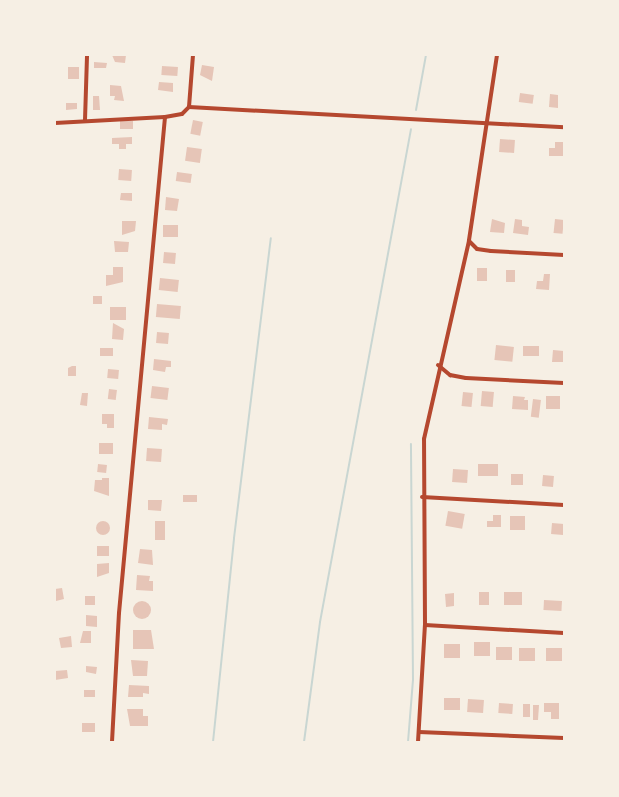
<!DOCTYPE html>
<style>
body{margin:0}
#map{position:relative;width:619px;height:797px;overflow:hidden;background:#f6efe4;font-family:Montserrat,sans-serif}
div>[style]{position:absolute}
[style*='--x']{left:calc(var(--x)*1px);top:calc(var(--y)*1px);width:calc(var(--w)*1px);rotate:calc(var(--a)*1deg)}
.stream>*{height:2px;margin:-1px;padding:0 1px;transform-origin:1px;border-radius:1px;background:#c9d6d2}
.building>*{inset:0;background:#e6c5b7;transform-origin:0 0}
.round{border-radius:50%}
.minor>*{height:4px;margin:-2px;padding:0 2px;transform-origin:2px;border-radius:2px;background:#b5482f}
span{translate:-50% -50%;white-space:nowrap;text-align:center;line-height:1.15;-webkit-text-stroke:4px #f6efe4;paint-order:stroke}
.frame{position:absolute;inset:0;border:56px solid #f6efe4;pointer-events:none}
</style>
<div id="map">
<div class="stream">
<div style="--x:416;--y:110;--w:56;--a:-79.7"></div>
<div style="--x:213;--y:742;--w:205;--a:-84.1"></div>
<div style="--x:234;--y:538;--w:302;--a:-83"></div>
<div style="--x:304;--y:742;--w:121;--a:-82.4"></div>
<div style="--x:320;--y:622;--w:501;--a:-79.54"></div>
<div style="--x:408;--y:742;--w:62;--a:-85.4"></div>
<div style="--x:413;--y:680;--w:236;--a:-90.5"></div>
</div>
<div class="building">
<div style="clip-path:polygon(112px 55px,126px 55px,125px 63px,115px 62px)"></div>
<div style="clip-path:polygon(94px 62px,107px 63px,106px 68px,94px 68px)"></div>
<div style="clip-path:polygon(202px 65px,214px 67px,212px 81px,200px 75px)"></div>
<div style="left:162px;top:66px;width:16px;height:9px;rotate:4deg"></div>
<div style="left:68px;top:67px;width:11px;height:12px"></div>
<div style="clip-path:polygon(159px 82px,173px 83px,173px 92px,158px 90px)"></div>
<div style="clip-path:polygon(110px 85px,121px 86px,124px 101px,114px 100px,115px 96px,110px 96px)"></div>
<div style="left:520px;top:93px;width:14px;height:9px;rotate:8deg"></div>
<div style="clip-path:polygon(550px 94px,558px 95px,558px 108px,549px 107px)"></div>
<div style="clip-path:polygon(93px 96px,99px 96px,100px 110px,93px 110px)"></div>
<div style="clip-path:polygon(66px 103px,77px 103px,77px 109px,66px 110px)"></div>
<div style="left:193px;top:120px;width:10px;height:14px;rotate:11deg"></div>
<div style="left:120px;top:121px;width:13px;height:8px"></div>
<div style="clip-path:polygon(132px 137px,132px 144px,126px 144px,126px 149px,119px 149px,119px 144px,112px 144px,112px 138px)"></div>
<div style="left:500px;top:139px;width:15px;height:13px;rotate:4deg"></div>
<div style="clip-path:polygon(555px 142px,564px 142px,564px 156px,549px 156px,549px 148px,555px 148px)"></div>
<div style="left:187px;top:147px;width:15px;height:14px;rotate:8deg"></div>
<div style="left:119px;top:169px;width:13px;height:11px;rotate:4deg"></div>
<div style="left:177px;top:172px;width:15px;height:9px;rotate:8deg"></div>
<div style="clip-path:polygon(121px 193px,132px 193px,132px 201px,120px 200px)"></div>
<div style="clip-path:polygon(166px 197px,179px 199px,177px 211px,165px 210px)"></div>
<div style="clip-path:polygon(492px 219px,505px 223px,504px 233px,490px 232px)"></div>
<div style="clip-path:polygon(515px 219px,522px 220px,522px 226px,529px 227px,528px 235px,513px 233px)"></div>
<div style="left:555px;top:219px;width:9px;height:14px;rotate:6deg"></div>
<div style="clip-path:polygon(122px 221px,136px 221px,135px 231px,122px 235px)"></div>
<div style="left:163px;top:225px;width:15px;height:12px"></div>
<div style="clip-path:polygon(114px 241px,129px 242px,128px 252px,115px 252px)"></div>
<div style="left:164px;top:252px;width:12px;height:11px;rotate:5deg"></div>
<div style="clip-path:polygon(113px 267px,123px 267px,123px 282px,106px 286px,106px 275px,113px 275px)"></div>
<div style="left:477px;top:268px;width:10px;height:13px"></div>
<div style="left:506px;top:270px;width:9px;height:12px"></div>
<div style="clip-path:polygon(544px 274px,550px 274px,549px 290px,536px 289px,537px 281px,543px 281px)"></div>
<div style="left:160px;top:278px;width:19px;height:12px;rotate:6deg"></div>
<div style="left:93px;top:296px;width:9px;height:8px"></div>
<div style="left:157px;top:304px;width:24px;height:13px;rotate:5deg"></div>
<div style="left:126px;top:307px;width:13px;height:16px;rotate:90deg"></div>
<div style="clip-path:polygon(113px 323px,124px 329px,123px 340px,112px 339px)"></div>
<div style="left:157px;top:332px;width:12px;height:11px;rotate:5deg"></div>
<div style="left:496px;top:345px;width:18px;height:15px;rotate:6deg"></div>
<div style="left:523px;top:346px;width:16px;height:10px"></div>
<div style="left:100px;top:348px;width:13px;height:8px"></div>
<div style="clip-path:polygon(553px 350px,564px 351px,564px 362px,552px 362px)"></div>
<div style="clip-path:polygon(154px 359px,171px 361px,171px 367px,166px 367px,165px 372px,153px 370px)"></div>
<div style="clip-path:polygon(72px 366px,76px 366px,76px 376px,68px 376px,68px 368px)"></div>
<div style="left:108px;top:369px;width:11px;height:9px;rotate:5deg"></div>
<div style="left:152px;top:386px;width:17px;height:12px;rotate:7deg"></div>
<div style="left:109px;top:389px;width:8px;height:10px;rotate:7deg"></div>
<div style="left:482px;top:391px;width:12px;height:15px;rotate:5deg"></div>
<div style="left:463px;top:392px;width:10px;height:14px;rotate:6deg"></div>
<div style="clip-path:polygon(82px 393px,88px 393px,87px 406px,80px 405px)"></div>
<div style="clip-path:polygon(513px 396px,525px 397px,524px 400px,528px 400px,528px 410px,512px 409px)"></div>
<div style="left:546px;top:396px;width:14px;height:13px"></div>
<div style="left:533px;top:399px;width:8px;height:18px;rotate:7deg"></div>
<div style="clip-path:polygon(102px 414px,114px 414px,114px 428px,107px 428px,107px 424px,102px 424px)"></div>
<div style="clip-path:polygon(149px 417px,168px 419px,167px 425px,162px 424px,162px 430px,148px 429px)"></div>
<div style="left:99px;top:443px;width:14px;height:11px"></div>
<div style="left:147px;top:448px;width:15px;height:13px;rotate:4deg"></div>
<div style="left:98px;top:464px;width:9px;height:8px;rotate:6deg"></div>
<div style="left:478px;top:464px;width:20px;height:12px"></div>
<div style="left:453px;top:469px;width:15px;height:13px;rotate:4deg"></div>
<div style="left:511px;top:474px;width:12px;height:11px"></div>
<div style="left:543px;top:475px;width:11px;height:11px;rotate:5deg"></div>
<div style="clip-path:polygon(102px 478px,109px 478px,109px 496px,94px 491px,95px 480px,102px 480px)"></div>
<div style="left:183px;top:495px;width:14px;height:7px"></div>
<div style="clip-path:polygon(148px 500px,162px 500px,161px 511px,148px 510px)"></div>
<div style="left:448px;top:511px;width:17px;height:15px;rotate:10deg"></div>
<div style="clip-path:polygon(493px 515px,501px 515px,501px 527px,487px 527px,487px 521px,493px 521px)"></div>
<div style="left:510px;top:516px;width:15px;height:14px"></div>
<div style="left:155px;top:521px;width:10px;height:19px"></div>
<div class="round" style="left:96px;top:521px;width:14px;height:14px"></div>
<div style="left:552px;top:523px;width:12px;height:11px;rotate:5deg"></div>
<div style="left:97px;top:546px;width:12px;height:10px"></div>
<div style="clip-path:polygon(140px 549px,152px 550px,153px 565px,138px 563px)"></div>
<div style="clip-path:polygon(109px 563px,109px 573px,97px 577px,97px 564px)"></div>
<div style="clip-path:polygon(137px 575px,150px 576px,149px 581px,153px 581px,153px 591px,136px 590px)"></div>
<div style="clip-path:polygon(62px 588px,64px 599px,56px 601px,55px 589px)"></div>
<div style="left:479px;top:592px;width:10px;height:13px"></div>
<div style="left:504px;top:592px;width:18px;height:13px"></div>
<div style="clip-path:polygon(454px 593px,454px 606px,446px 607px,445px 594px)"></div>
<div style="left:95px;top:596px;width:9px;height:10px;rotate:90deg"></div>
<div style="left:544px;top:600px;width:18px;height:10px;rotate:3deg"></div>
<div class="round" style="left:133px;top:601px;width:18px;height:18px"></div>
<div style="clip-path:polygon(86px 615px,97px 616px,97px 627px,86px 626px)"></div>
<div style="clip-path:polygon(133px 630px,151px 630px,154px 649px,133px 649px)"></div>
<div style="clip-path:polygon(83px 631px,91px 631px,91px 643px,80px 643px)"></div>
<div style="clip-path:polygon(71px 636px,72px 647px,61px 648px,59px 638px)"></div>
<div style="left:474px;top:642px;width:16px;height:14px"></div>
<div style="left:444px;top:644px;width:16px;height:14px"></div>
<div style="left:496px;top:647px;width:16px;height:13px"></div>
<div style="left:519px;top:648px;width:16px;height:13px"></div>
<div style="left:546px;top:648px;width:16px;height:13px"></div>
<div style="clip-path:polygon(131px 660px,148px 661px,147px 676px,133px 676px)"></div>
<div style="clip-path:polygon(86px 666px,97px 667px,96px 674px,86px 672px)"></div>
<div style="clip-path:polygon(67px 670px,68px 678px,55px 680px,55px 671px)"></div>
<div style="clip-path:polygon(129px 685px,149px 686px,149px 694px,143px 693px,143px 697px,128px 697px)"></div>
<div style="left:84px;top:690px;width:11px;height:7px"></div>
<div style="left:444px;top:698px;width:16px;height:12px"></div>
<div style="left:468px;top:699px;width:16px;height:13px;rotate:4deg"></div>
<div style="left:499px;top:703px;width:14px;height:10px;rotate:4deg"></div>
<div style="clip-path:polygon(544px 703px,559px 703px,559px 719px,551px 719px,551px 712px,544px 712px)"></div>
<div style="left:523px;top:704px;width:7px;height:13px"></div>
<div style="clip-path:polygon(533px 705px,539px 705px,538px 720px,533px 720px)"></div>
<div style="clip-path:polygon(127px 709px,143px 709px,143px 716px,148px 716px,148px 726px,130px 726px)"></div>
<div style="left:82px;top:723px;width:13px;height:9px"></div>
</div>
<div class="minor">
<div style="--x:497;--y:55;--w:188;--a:98.6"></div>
<div style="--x:469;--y:241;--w:11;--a:45"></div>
<div style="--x:477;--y:249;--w:14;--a:8"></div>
<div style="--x:491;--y:251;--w:73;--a:3.1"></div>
<div style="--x:189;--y:107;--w:376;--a:3.1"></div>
<div style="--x:85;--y:120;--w:65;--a:-88.2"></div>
<div style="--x:55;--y:123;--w:110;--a:-3.1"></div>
<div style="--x:438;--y:365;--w:16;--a:40"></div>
<div style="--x:450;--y:375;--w:16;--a:11"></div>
<div style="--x:466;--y:378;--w:98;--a:2.9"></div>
<div style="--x:422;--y:497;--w:142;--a:3.2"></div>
<div style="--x:425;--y:625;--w:139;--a:3.3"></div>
<div style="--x:419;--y:732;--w:145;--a:2.4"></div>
<div style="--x:112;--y:742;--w:129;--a:-86.9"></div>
<div style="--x:119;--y:613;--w:498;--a:-84.7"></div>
<div style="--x:165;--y:117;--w:17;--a:-10"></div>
<div style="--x:182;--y:114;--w:10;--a:-45"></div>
<div style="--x:189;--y:107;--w:52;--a:-85.6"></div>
<div style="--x:418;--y:742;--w:117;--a:-86.6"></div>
<div style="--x:425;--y:625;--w:186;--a:-90.3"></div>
<div style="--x:424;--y:439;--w:203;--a:-77.2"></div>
</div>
<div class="frame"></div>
</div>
